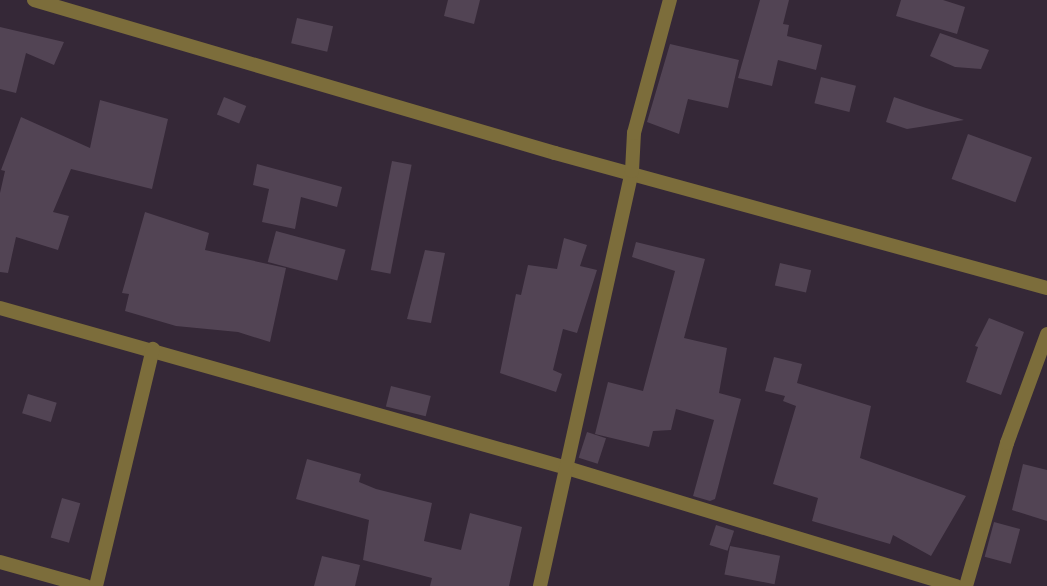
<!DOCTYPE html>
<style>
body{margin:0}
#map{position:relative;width:1047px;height:586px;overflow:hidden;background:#352837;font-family:Signika,sans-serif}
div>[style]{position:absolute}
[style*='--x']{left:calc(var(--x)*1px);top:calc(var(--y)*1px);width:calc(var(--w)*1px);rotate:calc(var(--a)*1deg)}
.building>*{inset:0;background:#524454;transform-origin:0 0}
.minor>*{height:14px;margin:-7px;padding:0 7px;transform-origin:7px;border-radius:7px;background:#7c6d3b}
span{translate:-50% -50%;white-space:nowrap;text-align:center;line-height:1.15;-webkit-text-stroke:5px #19131a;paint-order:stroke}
</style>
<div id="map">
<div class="building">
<div style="clip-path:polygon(448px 0,480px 0,474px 24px,444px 16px)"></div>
<div style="clip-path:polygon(760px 0,789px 0,783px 24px,789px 25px,787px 36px,822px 45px,816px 70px,778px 60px,772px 86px,738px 78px)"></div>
<div style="clip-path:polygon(901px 0,943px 0,965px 7px,957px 34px,896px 16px)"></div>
<div style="left:297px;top:18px;width:37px;height:26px;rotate:13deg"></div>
<div style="clip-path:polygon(0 27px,64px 42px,54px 65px,26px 53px,16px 93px,0 89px)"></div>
<div style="clip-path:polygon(940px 33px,989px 50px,981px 69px,955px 67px,930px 56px)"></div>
<div style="clip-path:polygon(670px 44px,739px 60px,728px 108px,688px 99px,679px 134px,647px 122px)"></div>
<div style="left:821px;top:77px;width:36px;height:27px;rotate:14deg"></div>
<div style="left:224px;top:97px;width:24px;height:19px;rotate:22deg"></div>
<div style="clip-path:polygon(894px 97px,926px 108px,964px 120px,907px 129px,886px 122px)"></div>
<div style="clip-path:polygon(100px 100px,168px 119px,152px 189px,71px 169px,53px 212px,69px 216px,58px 250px,16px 237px,8px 273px,0 272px,0 193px,5px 171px,1px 170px,21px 117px,90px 148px)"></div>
<div style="left:968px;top:134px;width:68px;height:48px;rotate:20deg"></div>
<div style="left:392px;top:161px;width:20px;height:111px;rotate:11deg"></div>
<div style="clip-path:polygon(257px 164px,342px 187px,337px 207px,301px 197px,295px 229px,262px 222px,269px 189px,253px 185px)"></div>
<div style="clip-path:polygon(145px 212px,209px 233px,205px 250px,286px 268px,270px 342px,238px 332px,176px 326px,125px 311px,129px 294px,122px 293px)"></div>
<div style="left:276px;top:231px;width:72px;height:32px;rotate:15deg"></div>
<div style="clip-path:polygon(564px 238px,587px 245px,580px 266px,597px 270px,577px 333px,563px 329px,553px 370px,562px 374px,556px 392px,500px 373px,516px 294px,521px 295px,528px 265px,557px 269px)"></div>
<div style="clip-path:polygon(636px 242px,705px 259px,684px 338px,727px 348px,719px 393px,741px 399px,715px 499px,710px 501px,693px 496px,714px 420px,676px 409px,671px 430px,653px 431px,649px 447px,595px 434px,608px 382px,643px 391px,675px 271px,632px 257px)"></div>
<div style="clip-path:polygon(425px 250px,445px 253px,431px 323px,407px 319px)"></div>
<div style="left:780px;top:263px;width:32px;height:23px;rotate:13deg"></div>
<div style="clip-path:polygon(989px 318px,1024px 332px,1001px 395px,966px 382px,978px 347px,975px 346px)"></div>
<div style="clip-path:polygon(774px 357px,802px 364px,797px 383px,871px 406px,860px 458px,966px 496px,931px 556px,893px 535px,890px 544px,812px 521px,818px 498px,773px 484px,796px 406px,783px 401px,785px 396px,765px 391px)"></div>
<div style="left:391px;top:386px;width:41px;height:21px;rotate:14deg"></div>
<div style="left:28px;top:394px;width:30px;height:20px;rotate:17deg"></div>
<div style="left:587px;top:432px;width:20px;height:27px;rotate:18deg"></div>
<div style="clip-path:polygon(307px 459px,361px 474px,359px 482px,376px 489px,432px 503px,424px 541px,461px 550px,470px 513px,522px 527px,509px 586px,430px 586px,432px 578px,363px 560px,369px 520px,296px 499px)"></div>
<div style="clip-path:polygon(1023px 464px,1047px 470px,1047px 521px,1012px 510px)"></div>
<div style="left:62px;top:498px;width:19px;height:41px;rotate:16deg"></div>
<div style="left:994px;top:522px;width:27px;height:36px;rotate:15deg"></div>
<div style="left:716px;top:525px;width:19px;height:21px;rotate:18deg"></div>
<div style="left:730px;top:546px;width:51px;height:29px;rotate:11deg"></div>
<div style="clip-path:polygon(322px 556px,360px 565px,355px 586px,314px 586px)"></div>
</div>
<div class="minor">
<div style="--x:34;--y:0;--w:543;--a:16.37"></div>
<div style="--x:555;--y:153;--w:510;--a:15.34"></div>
<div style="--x:0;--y:308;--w:589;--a:15.76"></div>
<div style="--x:567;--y:468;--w:407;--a:16.9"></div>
<div style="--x:0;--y:562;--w:89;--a:15.6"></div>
<div style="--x:96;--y:586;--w:244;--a:-76.5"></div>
<div style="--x:540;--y:586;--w:425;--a:-77.5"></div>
<div style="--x:632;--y:171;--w:38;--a:-87"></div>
<div style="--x:634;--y:133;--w:138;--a:-74.9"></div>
<div style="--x:966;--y:586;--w:149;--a:-74"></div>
<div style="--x:1007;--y:443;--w:116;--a:-69.8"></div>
</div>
</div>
